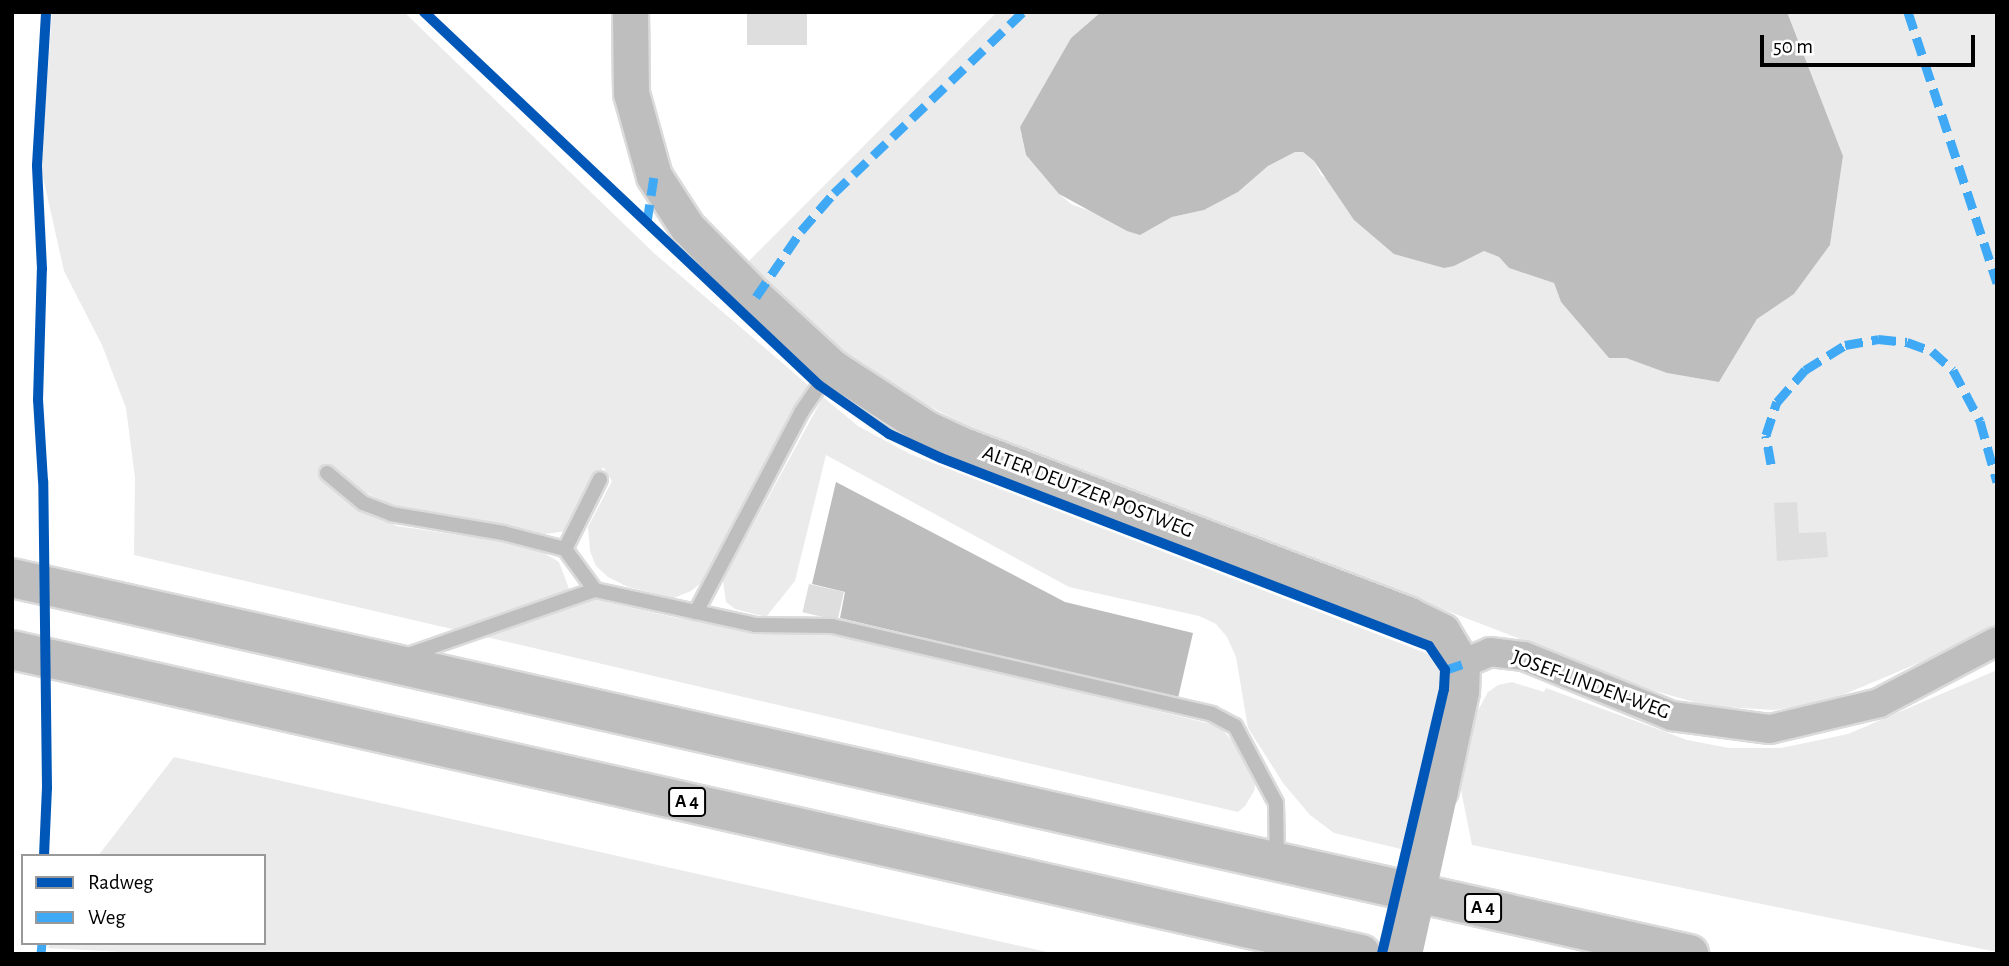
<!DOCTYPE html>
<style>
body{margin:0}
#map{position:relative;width:2009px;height:966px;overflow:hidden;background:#fff;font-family:"Alegreya Sans",sans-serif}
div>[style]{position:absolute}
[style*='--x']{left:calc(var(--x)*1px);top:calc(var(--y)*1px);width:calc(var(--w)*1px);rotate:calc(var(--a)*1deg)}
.green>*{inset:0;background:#ebebeb}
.water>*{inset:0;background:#bdbdbd}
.building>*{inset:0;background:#dedede;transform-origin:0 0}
.roads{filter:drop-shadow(2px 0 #dbdbdb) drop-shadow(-2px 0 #dbdbdb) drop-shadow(0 2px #dbdbdb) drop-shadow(0 -2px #dbdbdb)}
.service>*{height:14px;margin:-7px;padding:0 7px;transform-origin:7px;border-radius:7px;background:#bebebe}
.minor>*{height:28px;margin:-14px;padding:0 14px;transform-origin:14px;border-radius:14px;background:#bebebe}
.tertiary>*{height:35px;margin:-17.5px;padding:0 17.5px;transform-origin:17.5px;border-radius:17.5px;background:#bebebe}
.motorway>*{height:38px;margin:-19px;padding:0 19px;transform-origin:19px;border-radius:19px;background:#bebebe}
.tertiary-bridge>*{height:35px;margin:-17.5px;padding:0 17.5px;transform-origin:17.5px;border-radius:17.5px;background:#bebebe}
.quiet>*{height:9px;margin-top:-4.5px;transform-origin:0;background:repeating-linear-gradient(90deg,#3fa9f5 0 18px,transparent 0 27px)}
.cycleway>*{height:10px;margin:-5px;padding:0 5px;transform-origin:5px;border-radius:5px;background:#0057b8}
span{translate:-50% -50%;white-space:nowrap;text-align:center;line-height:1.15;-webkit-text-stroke:6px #fff;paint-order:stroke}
.shield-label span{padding:2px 5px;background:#fff;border:2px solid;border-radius:5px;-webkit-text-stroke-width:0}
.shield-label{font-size:19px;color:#000;font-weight:700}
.street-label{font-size:21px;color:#000}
.frame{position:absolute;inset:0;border:14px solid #000;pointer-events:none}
.legend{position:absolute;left:21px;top:854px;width:245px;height:91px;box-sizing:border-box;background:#fff;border:2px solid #999;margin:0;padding:9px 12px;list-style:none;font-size:21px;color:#000}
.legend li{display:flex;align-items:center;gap:14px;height:35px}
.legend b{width:35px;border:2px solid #999}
.scale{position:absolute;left:1760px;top:35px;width:215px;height:32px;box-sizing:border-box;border:4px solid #000;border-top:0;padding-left:9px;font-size:21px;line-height:24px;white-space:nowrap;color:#000;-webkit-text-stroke:5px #fff;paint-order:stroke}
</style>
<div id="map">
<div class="green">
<div style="clip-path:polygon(52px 12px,404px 12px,655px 254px,808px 385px,707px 578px,691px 591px,674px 598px,628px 587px,608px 577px,596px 566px,590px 551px,588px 527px,612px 481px,603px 467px,567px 531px,545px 534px,395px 507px,360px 490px,331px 467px,322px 479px,356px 506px,397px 526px,513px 543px,544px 553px,559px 562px,571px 594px,677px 618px,777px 633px,835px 633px,1219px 726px,1237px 746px,1256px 781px,1254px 791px,1245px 806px,1238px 812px,134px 555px,135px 478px,126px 408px,102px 345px,64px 271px,41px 168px)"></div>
<div style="clip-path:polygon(997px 12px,1101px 12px,1071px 38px,1020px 127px,1026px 155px,1059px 194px,1071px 204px,1103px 216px,1127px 231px,1149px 230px,1172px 217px,1204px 210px,1238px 192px,1268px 166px,1295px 152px,1303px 152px,1314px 161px,1321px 175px,1454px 266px,1484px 251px,1499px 257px,1509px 268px,1554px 283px,1561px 302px,1609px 358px,1626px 358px,1667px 373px,1719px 382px,1757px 319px,1794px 294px,1830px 245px,1843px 156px,1787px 12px,1997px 12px,1997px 630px,1826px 702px,1774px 710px,1708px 706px,1655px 691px,965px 425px,905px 393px,847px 357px,747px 263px)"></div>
<div style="clip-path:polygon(823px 397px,858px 426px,910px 454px,1428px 654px,1441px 671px,1441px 683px,1401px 849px,1334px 833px,1310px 815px,1283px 783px,1248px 728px,1236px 657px,1227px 637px,1216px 624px,1199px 616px,1069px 587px,826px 455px,795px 581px,766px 617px,735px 609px,726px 602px,723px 580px)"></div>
<div style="clip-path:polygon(1997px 670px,1997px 952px,1472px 845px,1461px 790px,1476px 714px,1488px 692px,1498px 685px,1512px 682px,1544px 692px,1546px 688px,1687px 740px,1729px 748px,1781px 748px,1848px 734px)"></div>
<div style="clip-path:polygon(174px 757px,1056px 954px,159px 954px,48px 948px,50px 943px,264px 943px,264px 856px,98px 856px)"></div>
</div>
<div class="water">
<div style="clip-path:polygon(1101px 12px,1787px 12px,1843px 156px,1830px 245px,1794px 294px,1757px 319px,1719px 382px,1667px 373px,1626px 358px,1609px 358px,1561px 302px,1554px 283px,1509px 268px,1499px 257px,1484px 251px,1454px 266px,1444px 268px,1394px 254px,1354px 220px,1314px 161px,1303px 152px,1295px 152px,1268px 166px,1238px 192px,1204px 210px,1172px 217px,1140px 235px,1127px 231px,1059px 194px,1026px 155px,1020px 127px,1071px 38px)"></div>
<div style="clip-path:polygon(836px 482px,1065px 602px,1193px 633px,1178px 698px,840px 618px,845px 592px,812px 584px)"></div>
</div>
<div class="building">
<div style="left:747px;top:12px;width:60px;height:33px"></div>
<div style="clip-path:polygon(1797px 502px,1799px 533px,1826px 532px,1828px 557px,1777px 561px,1774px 503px)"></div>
<div style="left:809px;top:584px;width:36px;height:29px;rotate:13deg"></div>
</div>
<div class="roads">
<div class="service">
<div style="--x:327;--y:473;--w:47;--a:39.8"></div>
<div style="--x:363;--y:503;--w:30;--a:21"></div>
<div style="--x:391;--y:514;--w:114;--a:9.6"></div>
<div style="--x:503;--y:533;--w:64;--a:14.5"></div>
<div style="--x:595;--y:590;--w:51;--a:-126.2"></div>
<div style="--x:565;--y:549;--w:78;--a:-63.4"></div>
<div style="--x:696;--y:612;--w:227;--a:-62.2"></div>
<div style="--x:802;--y:411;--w:53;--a:-55.7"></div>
<div style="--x:405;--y:656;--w:201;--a:-19.2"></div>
<div style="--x:595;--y:590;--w:164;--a:12.3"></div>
<div style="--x:755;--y:625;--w:77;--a:0.7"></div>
<div style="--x:832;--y:626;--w:390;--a:13"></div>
<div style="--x:1212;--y:714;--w:26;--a:28"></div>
<div style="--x:1235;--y:726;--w:87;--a:62"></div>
<div style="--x:1276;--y:803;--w:56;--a:89"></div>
</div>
<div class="minor">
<div style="--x:1462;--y:664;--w:30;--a:-23"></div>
<div style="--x:1490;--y:652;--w:34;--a:7"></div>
<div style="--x:1524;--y:656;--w:160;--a:22.1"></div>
<div style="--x:1672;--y:716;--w:99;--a:7.6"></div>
<div style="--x:1770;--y:729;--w:112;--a:-13.4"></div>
<div style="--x:1879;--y:703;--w:133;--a:-27.7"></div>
</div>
<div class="tertiary">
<div style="--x:630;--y:12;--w:81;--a:89.3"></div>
<div style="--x:631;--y:93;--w:86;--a:74.5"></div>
<div style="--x:654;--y:176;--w:61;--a:57.1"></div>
<div style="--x:687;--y:227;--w:98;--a:45.4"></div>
<div style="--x:756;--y:297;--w:103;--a:42.6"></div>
<div style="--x:832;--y:367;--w:112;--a:33"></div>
<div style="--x:926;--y:428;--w:38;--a:25"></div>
<div style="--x:960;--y:444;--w:480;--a:20.8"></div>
<div style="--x:1409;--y:615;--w:37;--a:26"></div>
<div style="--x:1442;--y:631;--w:39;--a:59"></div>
<div style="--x:1462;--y:664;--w:27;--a:92"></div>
<div style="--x:1461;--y:691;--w:101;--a:102"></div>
</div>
<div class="motorway">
<div style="--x:12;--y:578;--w:1719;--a:12.64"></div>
<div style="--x:12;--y:650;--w:1383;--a:12.7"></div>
</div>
</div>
<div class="tertiary-bridge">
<div style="--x:1404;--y:954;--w:168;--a:-77.6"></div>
</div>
<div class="quiet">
<div style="--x:1908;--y:12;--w:285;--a:71.8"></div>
<div style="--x:647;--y:222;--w:47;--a:-81.3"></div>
<div style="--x:756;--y:297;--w:80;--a:-55.7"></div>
<div style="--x:801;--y:231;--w:50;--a:-49"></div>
<div style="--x:834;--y:193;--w:262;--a:-43.8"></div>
<div style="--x:1771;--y:464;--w:29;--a:-100"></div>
<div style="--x:1766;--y:435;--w:35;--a:-72"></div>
<div style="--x:1777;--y:402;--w:43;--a:-48.8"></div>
<div style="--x:1805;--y:370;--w:47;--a:-32"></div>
<div style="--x:1845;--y:345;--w:34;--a:-10"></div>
<div style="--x:1878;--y:339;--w:29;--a:6"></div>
<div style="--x:1907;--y:342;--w:27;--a:20"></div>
<div style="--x:1932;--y:351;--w:28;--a:42"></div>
<div style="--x:1953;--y:370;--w:58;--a:62.1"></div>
<div style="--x:1980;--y:421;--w:63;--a:74.4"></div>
<div style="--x:1445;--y:670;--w:18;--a:-19"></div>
<div style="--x:41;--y:954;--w:11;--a:-85"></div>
</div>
<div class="cycleway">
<div style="--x:424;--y:12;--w:543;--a:43.36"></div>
<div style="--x:819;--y:385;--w:85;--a:35"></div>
<div style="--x:889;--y:434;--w:57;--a:24.8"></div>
<div style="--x:941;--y:458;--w:523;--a:21.07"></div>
<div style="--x:1429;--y:646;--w:29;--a:56"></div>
<div style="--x:1445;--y:670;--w:19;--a:93"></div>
<div style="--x:1444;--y:689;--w:272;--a:103.2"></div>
<div style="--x:44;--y:856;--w:68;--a:-87.5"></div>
<div style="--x:47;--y:788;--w:307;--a:-90.7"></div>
<div style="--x:43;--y:481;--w:81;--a:-93.5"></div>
<div style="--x:38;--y:400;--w:131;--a:-88.3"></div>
<div style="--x:42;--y:269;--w:104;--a:-92.8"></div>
<div style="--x:37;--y:165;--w:153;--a:-86.6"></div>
</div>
<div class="shield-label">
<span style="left:687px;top:802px">A 4</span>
<span style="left:1483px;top:908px">A 4</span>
</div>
<div class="street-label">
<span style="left:1088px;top:492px;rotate:21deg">ALTER DEUTZER POSTWEG</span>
<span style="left:1591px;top:685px;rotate:20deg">JOSEF-LINDEN-WEG</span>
</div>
<div class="frame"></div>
<ul class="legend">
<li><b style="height:9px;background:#0057b8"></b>Radweg</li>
<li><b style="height:9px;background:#3fa9f5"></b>Weg</li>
</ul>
<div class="scale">50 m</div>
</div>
